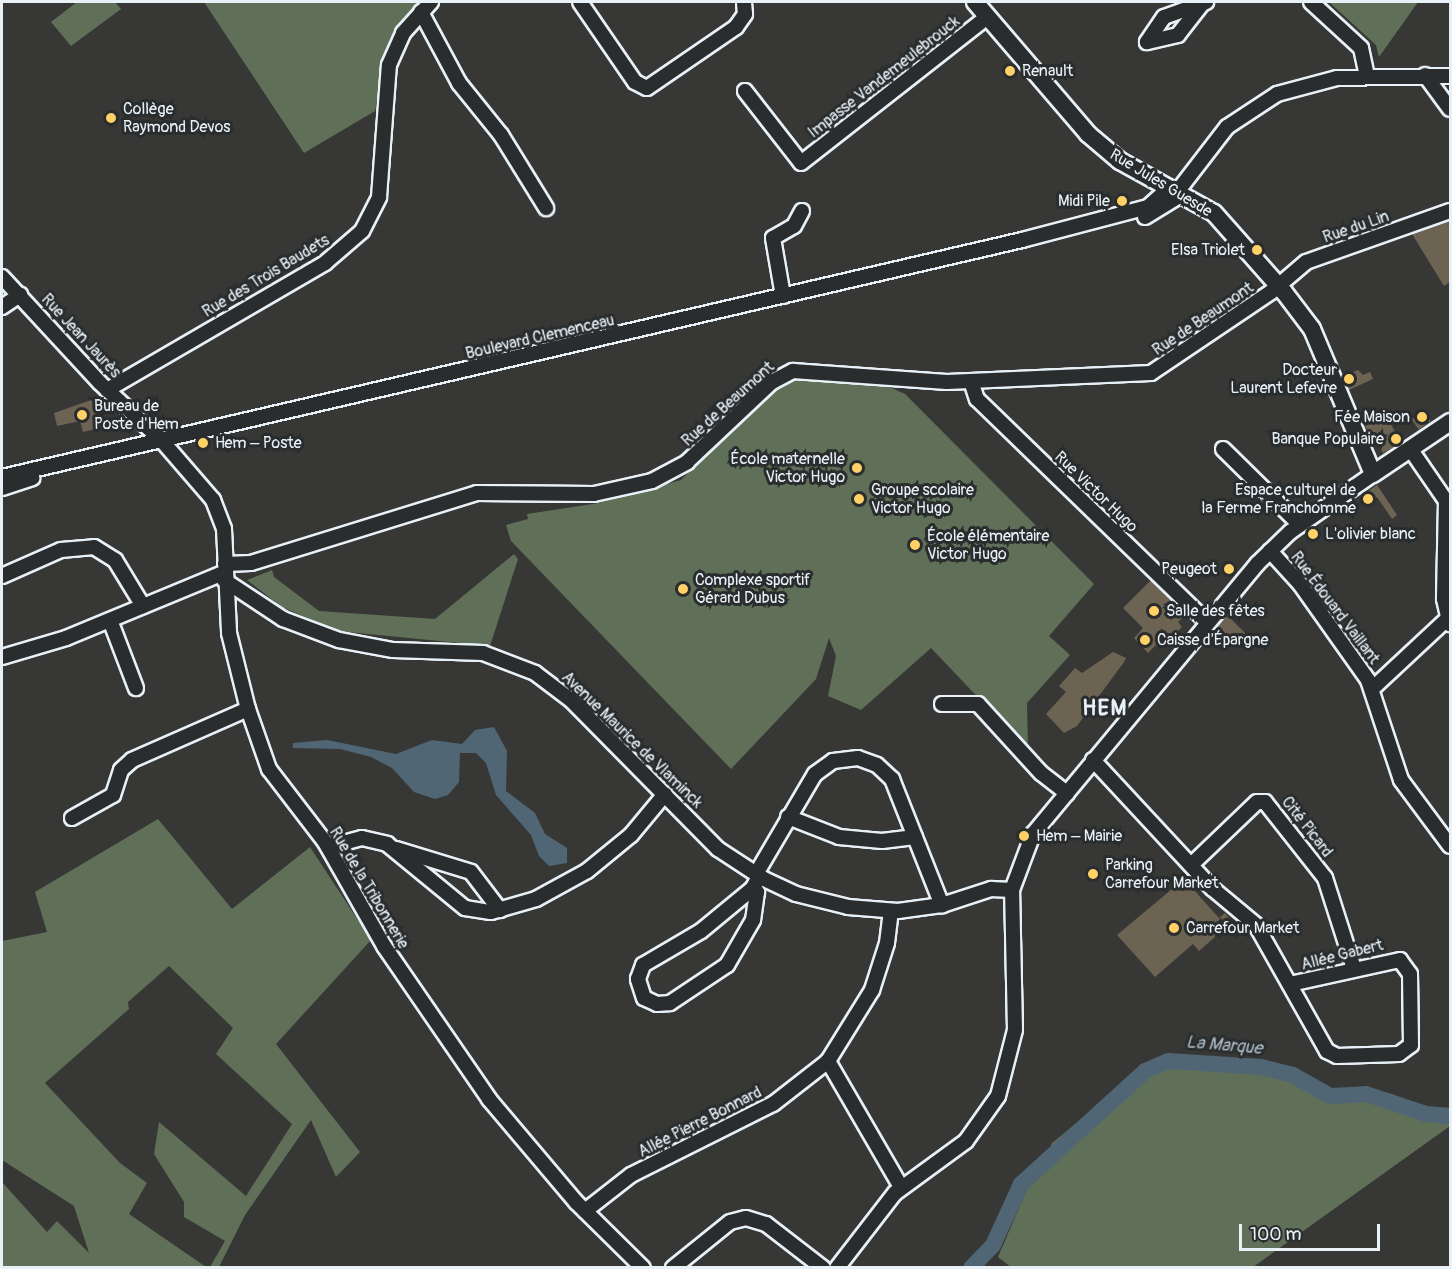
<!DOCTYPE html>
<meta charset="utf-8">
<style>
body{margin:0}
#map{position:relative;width:1452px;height:1269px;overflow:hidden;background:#373835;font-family:Pangolin,sans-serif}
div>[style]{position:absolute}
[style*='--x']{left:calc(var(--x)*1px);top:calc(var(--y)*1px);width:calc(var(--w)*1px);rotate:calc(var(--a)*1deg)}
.green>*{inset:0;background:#607058}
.water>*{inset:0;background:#506675}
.river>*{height:16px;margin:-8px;padding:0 8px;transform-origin:8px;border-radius:8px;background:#506675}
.building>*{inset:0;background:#6c6353;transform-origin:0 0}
.roads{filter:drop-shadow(2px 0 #e8f1f8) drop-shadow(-2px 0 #e8f1f8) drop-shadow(0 2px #e8f1f8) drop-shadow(0 -2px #e8f1f8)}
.minor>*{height:14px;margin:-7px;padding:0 7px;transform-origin:7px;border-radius:7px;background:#2a2d2e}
.major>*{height:16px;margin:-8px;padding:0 8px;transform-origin:8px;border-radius:8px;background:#2a2d2e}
.dots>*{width:16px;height:16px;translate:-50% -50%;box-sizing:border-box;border:3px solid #2a2d2e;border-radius:50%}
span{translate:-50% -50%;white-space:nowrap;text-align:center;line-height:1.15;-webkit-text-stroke:6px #2a2d2e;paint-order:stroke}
.poi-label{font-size:16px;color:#e8f1f8}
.left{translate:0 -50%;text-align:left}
.right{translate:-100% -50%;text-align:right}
.street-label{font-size:16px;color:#e8f1f8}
.water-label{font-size:18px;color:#abb9c4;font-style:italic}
.district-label{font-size:22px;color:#e8f1f8;font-weight:700;letter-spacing:1.5px}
.frame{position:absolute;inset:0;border:3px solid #e8f1f8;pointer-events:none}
.scale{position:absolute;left:1239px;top:1224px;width:141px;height:27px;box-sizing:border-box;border:3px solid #e8f1f8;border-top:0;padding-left:8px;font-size:18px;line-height:21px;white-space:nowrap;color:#e8f1f8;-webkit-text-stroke:4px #2a2d2e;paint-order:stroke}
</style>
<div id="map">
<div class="green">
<div style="clip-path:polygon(77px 2px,115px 2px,121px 9px,71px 46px,51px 22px)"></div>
<div style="clip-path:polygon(204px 2px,419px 2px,389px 43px,375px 111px,304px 153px)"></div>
<div style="clip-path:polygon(1329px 2px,1418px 2px,1379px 57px,1376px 45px)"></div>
<div style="clip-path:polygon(788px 376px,876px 381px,905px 394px,1094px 584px,1049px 636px,1070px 655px,1027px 703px,1028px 750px,931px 648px,861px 710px,828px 696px,836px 656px,829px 638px,816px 679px,731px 769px,511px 541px,506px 525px,528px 519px,527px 514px,599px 503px,681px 480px)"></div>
<div style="clip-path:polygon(514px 554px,518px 559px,490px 646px,338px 631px,282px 607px,247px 580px,272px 570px,274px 577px,319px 611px,435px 619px)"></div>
<div style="clip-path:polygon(158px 819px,232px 909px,310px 847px,371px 940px,276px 1044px,360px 1152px,336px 1177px,311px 1120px,245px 1215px,219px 1267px,210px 1267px,225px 1241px,184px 1217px,184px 1202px,154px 1154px,159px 1122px,246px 1196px,292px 1124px,216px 1054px,233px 1028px,169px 966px,128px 1002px,129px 1009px,45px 1083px,120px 1163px,147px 1183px,129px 1214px,206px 1267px,2px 1267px,2px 1182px,47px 1232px,57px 1221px,89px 1253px,74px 1206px,2px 1160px,2px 941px,47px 932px,35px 892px)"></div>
<div style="clip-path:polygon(1192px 1057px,1286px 1067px,1332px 1091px,1389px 1093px,1436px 1111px,1450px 1108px,1450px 1126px,1253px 1267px,1012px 1268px,998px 1257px,1027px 1189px,1054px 1164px,1051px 1144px,1155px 1058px)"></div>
</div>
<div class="water">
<div style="clip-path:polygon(494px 727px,507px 751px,506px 791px,535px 813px,545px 834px,567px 848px,567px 863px,549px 866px,539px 856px,531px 835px,496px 795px,486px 763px,476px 753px,460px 753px,459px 782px,448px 795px,435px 799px,414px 792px,392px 768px,371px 757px,340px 749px,293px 748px,293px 743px,327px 740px,396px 754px,432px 740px,462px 744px,475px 730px)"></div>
</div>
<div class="river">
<div style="--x:971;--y:1268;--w:32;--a:-46"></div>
<div style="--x:993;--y:1245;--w:67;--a:-65.3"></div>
<div style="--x:1021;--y:1184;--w:168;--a:-42.3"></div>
<div style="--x:1145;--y:1071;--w:25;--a:-23"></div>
<div style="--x:1168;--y:1061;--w:93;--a:3.7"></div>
<div style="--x:1261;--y:1067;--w:33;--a:14"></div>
<div style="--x:1293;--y:1075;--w:43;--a:29.6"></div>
<div style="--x:1330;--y:1096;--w:36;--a:-3"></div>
<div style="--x:1366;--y:1094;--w:63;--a:18.4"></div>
<div style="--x:1426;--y:1114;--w:24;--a:5"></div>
</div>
<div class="building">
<div style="clip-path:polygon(1450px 220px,1450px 282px,1444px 286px,1412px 234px)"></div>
<div style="clip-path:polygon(1358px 370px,1363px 375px,1370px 372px,1373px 379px,1349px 390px,1343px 376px)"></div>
<div style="clip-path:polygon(97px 398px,104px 427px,83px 432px,80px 421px,57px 426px,54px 413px)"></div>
<div style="left:1424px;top:411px;width:12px;height:15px;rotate:55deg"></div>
<div style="clip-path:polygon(1386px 417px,1402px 442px,1383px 453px,1365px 426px)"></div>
<div style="clip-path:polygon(1377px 485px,1397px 515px,1392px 519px,1377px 497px,1367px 504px,1361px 496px)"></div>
<div style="clip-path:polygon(1151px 580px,1186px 614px,1178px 622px,1182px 627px,1163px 646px,1159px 642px,1148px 653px,1134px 638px,1143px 628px,1123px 608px)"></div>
<div style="clip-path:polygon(1227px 615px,1256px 644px,1250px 649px,1244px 642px,1237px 647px,1218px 626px)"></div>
<div style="clip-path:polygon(1113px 652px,1126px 658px,1124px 662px,1077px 726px,1064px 733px,1046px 714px,1066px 692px,1059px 686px,1075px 668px,1082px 673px)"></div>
<div style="clip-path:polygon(1184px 879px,1219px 918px,1225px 913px,1232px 922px,1199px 951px,1193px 944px,1155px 977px,1117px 935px)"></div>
</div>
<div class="roads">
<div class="minor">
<div style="--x:580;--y:2;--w:97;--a:55.5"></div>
<div style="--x:635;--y:82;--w:13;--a:27"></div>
<div style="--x:647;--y:88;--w:108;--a:-34.4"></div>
<div style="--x:736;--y:27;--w:16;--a:-55"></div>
<div style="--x:745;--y:14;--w:12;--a:-95"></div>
<div style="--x:1311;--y:2;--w:68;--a:42.6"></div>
<div style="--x:1361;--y:48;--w:29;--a:78"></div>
<div style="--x:1202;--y:4;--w:39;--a:128"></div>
<div style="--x:1178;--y:35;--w:32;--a:167"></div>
<div style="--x:1147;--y:42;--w:30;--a:-56"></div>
<div style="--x:1164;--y:17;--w:45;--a:-19.7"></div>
<div style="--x:421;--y:12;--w:81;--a:61.8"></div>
<div style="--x:459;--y:83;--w:67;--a:51.1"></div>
<div style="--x:501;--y:135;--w:86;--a:58.3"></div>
<div style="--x:1425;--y:75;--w:42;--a:53.7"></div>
<div style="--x:745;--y:91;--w:91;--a:52.1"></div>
<div style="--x:801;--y:163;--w:236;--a:-38.1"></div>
<div style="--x:1177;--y:192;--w:82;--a:-52.4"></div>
<div style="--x:1227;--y:127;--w:60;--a:-33.4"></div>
<div style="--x:1277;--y:94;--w:62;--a:-14.9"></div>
<div style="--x:1337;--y:78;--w:113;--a:-1"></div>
<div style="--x:1145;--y:217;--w:42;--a:-31.4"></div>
<div style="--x:2;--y:277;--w:144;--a:47.2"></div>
<div style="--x:100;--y:383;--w:86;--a:43.1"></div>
<div style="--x:163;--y:442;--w:77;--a:49.2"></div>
<div style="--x:213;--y:500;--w:31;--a:69"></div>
<div style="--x:224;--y:529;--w:104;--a:87.2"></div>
<div style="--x:229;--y:633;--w:78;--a:76"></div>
<div style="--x:248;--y:709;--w:64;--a:70.7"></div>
<div style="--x:269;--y:769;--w:92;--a:52.5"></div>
<div style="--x:325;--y:842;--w:120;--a:60.4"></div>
<div style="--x:384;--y:946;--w:186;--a:55.5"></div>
<div style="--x:489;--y:1099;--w:135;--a:49.8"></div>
<div style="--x:576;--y:1202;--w:94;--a:44.6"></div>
<div style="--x:783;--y:296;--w:59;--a:-99.8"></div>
<div style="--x:773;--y:238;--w:24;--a:-30"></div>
<div style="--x:794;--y:226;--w:17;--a:-62"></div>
<div style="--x:2;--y:307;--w:22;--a:-34"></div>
<div style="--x:971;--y:381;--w:19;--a:72"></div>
<div style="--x:977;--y:399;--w:320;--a:44.1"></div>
<div style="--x:107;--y:390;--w:252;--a:-30.2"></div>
<div style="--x:325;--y:263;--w:49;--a:-40.9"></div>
<div style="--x:362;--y:231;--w:38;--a:-63"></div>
<div style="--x:379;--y:197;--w:132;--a:-85.7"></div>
<div style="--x:389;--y:65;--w:35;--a:-66"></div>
<div style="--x:403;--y:33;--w:42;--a:-47.9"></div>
<div style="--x:1223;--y:449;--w:108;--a:44.6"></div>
<div style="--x:1411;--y:450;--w:62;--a:55.5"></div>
<div style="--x:1446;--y:501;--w:98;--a:91.2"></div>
<div style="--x:1444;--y:599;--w:26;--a:77"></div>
<div style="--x:2;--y:477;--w:1047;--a:-13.08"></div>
<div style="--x:1022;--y:240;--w:130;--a:-14.7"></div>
<div style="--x:1148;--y:207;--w:28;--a:-42"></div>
<div style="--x:2;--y:488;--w:32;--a:-18"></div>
<div style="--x:1270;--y:551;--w:45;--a:47.7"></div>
<div style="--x:1300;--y:584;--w:118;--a:54.7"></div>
<div style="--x:1368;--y:680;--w:105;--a:71.7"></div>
<div style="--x:1401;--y:780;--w:82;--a:53.4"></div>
<div style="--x:225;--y:564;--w:26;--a:-2"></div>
<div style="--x:251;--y:563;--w:237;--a:-17.2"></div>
<div style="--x:477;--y:493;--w:117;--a:0.5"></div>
<div style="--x:594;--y:494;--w:59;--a:-12.6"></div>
<div style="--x:652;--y:481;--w:40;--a:-28"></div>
<div style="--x:687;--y:462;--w:117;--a:-43.3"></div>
<div style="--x:772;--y:382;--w:24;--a:-28"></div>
<div style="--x:793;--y:371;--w:154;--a:4.1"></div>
<div style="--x:947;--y:382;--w:204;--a:-2.5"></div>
<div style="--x:1151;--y:373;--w:145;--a:-34"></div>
<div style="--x:1271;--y:292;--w:46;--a:-40.6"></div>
<div style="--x:1306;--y:262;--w:153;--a:-19.5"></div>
<div style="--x:2;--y:576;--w:64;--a:-23.8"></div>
<div style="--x:61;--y:550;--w:33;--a:-5"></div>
<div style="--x:94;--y:547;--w:25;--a:32"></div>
<div style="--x:115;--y:560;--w:54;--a:58.7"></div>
<div style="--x:224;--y:580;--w:71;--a:33.5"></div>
<div style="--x:283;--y:619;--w:60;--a:20.6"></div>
<div style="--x:339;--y:640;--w:55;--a:10.5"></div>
<div style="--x:393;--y:650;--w:90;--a:1.9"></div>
<div style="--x:483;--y:653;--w:56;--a:21"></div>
<div style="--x:535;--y:673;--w:46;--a:37.1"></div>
<div style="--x:572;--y:701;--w:208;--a:45.4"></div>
<div style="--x:718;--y:849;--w:55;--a:33.1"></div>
<div style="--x:764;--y:879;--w:35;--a:25"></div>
<div style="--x:796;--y:894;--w:54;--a:14"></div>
<div style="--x:848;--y:907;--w:50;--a:4.6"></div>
<div style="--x:898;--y:911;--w:44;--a:-7.8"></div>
<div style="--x:942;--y:905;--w:52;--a:-18.1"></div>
<div style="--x:991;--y:889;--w:21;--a:3"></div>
<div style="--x:110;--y:620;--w:73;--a:69.1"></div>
<div style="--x:2;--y:657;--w:67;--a:-16.5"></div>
<div style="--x:66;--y:638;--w:172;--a:-22.5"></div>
<div style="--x:1372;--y:689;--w:103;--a:-43"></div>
<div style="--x:942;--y:704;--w:36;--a:0"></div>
<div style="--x:978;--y:704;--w:93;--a:47.6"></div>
<div style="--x:1041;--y:773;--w:33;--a:38"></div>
<div style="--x:1093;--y:760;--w:176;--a:47.1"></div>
<div style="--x:1213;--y:889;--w:56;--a:39.9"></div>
<div style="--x:1256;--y:925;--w:145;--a:60.6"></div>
<div style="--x:1327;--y:1051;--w:11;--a:27"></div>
<div style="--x:1337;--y:1056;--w:62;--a:-1.8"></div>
<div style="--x:1399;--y:1054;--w:15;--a:-37"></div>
<div style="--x:1411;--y:1045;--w:71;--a:-90.8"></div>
<div style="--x:1410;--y:974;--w:17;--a:-126"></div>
<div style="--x:1400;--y:960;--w:113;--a:167.7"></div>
<div style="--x:788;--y:817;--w:55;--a:21.4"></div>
<div style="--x:839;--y:837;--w:43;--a:5.3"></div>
<div style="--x:882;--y:841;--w:33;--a:-7"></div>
<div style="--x:72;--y:818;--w:47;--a:-29.3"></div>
<div style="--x:113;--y:795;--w:26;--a:-72"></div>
<div style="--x:121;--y:770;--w:15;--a:-42"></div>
<div style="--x:132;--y:760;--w:127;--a:-23.7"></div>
<div style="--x:328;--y:847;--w:35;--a:-15"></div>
<div style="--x:362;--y:838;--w:26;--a:13"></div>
<div style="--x:387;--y:844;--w:101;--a:39.4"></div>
<div style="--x:465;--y:908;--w:26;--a:9"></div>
<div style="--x:491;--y:912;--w:47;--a:-16.1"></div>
<div style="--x:536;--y:899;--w:58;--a:-28.8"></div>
<div style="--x:587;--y:871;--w:57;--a:-39.3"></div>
<div style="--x:631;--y:835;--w:53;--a:-50.3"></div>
<div style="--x:396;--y:849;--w:78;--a:17"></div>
<div style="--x:471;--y:872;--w:48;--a:52.7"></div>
<div style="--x:1191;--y:865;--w:91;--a:-43.7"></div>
<div style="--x:1257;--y:802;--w:8;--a:0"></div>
<div style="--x:1265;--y:802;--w:97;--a:51.7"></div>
<div style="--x:1325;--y:878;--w:96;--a:72.3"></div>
<div style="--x:756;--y:874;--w:116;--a:-59.5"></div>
<div style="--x:815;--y:774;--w:22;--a:-36"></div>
<div style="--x:833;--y:761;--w:25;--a:-7"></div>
<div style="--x:858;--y:758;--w:20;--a:20"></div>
<div style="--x:877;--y:765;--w:21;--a:43"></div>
<div style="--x:892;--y:779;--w:136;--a:68.4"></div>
<div style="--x:753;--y:888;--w:6;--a:45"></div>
<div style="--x:757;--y:892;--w:28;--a:98"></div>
<div style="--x:753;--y:920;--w:52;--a:120"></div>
<div style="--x:727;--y:965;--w:69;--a:146.3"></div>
<div style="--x:670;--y:1003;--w:13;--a:176"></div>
<div style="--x:657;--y:1004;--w:14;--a:-155"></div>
<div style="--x:644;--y:998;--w:20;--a:-108"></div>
<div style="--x:638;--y:979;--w:15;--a:-70"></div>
<div style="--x:643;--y:965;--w:67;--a:-30.4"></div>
<div style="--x:701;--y:931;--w:67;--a:-39.6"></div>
<div style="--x:753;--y:888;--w:13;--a:-63"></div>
<div style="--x:828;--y:1061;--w:146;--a:59.9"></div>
<div style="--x:585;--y:1211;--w:58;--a:-38"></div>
<div style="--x:631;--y:1175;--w:159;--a:-26.6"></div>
<div style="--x:773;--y:1104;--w:70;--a:-38"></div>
<div style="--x:828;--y:1061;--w:84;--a:-58.2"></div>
<div style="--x:872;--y:990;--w:49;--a:-72.3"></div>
<div style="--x:887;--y:943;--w:32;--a:-83"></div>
<div style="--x:673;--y:1268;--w:73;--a:-38.9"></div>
<div style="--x:730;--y:1222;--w:16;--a:-14"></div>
<div style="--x:746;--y:1218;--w:21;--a:17"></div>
<div style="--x:766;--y:1224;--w:72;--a:37.7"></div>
<div style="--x:837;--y:1268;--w:95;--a:-52.3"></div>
<div style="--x:895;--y:1193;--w:88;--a:-36.2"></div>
<div style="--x:966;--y:1141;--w:55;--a:-54.6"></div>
<div style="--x:998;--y:1096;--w:68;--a:-75.6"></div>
<div style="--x:1015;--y:1030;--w:140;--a:-91.2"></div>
<div style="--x:1012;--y:890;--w:60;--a:-69.4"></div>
<div style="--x:1033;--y:834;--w:351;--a:-50.3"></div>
<div style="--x:1257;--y:564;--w:46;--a:-44.1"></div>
<div style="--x:1290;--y:532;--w:101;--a:-34.9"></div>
</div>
<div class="major">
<div style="--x:975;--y:2;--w:174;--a:49.4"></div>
<div style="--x:1088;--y:134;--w:42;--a:40.2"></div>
<div style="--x:1120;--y:161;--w:107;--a:29"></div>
<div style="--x:1214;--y:213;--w:106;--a:48.5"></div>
<div style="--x:1284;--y:292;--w:46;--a:52.9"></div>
<div style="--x:1312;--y:329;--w:157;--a:67.2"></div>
<div style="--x:1373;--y:474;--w:93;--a:-34"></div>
</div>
</div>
<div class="dots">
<div style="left:1010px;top:71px;background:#ffd166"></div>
<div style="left:111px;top:118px;background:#ffd166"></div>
<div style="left:1122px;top:201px;background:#ffd166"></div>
<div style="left:1257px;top:250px;background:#ffd166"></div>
<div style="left:1349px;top:379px;background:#ffd166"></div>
<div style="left:82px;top:415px;background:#ffd166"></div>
<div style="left:1422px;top:417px;background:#ffd166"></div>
<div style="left:1396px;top:439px;background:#ffd166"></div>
<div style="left:203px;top:443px;background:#ffd166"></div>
<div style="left:857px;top:468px;background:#ffd166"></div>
<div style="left:859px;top:499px;background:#ffd166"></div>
<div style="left:1368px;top:499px;background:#ffd166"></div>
<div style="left:1313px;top:534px;background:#ffd166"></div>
<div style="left:915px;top:545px;background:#ffd166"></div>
<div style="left:1229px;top:569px;background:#ffd166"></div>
<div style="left:683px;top:589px;background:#ffd166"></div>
<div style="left:1154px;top:611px;background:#ffd166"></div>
<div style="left:1145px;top:640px;background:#ffd166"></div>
<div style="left:1024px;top:836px;background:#ffd166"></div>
<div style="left:1093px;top:874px;background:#ffd166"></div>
<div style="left:1174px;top:928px;background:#ffd166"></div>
</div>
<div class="poi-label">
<span class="left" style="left:1022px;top:71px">Renault</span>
<span class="left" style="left:123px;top:118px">Collège<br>Raymond Devos</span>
<span class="right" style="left:1110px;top:201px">Midi Pile</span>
<span class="right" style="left:1245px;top:250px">Elsa Triolet</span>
<span class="right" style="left:1337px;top:379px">Docteur<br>Laurent Lefevre</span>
<span class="left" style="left:94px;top:415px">Bureau de<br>Poste d'Hem</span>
<span class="right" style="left:1410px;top:417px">Fée Maison</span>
<span class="right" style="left:1384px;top:439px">Banque Populaire</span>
<span class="left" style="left:215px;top:443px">Hem – Poste</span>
<span class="right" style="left:845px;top:468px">École maternelle<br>Victor Hugo</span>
<span class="left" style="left:871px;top:499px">Groupe scolaire<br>Victor Hugo</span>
<span class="right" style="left:1356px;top:499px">Espace culturel de<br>la Ferme Franchomme</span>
<span class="left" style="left:1325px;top:534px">L'olivier blanc</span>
<span class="left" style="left:927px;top:545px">École élémentaire<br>Victor Hugo</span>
<span class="right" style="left:1217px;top:569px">Peugeot</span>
<span class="left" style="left:695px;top:589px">Complexe sportif<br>Gérard Dubus</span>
<span class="left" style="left:1166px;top:611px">Salle des fêtes</span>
<span class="left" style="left:1157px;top:640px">Caisse d'Épargne</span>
<span class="left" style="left:1036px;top:836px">Hem – Mairie</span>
<span class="left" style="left:1105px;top:874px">Parking<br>Carrefour Market</span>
<span class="left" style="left:1186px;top:928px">Carrefour Market</span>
</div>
<div class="street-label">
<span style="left:884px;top:77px;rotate:-38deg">Impasse Vandemeulebrouck</span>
<span style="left:1161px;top:183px;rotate:31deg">Rue Jules Guesde</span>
<span style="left:1356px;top:227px;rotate:-19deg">Rue du Lin</span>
<span style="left:266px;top:276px;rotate:-31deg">Rue des Trois Baudets</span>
<span style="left:1203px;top:319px;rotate:-34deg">Rue de Beaumont</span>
<span style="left:81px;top:336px;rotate:47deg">Rue Jean Jaurès</span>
<span style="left:540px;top:337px;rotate:-13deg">Boulevard Clemenceau</span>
<span style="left:728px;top:404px;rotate:-42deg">Rue de Beaumont</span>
<span style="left:1096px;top:492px;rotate:44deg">Rue Victor Hugo</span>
<span style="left:1335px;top:608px;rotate:53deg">Rue Édouard Vaillant</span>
<span style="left:632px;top:740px;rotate:44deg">Avenue Maurice de Vlaminck</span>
<span style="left:1307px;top:827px;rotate:52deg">Cité Picard</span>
<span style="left:369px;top:888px;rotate:59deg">Rue de la Tribonnerie</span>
<span style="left:1342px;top:955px;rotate:-14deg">Allée Gabert</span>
<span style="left:700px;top:1122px;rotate:-27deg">Allée Pierre Bonnard</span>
</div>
<div class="water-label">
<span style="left:1224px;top:1046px;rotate:5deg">La Marque</span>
</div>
<div class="district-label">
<span style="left:1105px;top:709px">HEM</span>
</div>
<div class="frame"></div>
<div class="scale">100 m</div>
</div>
